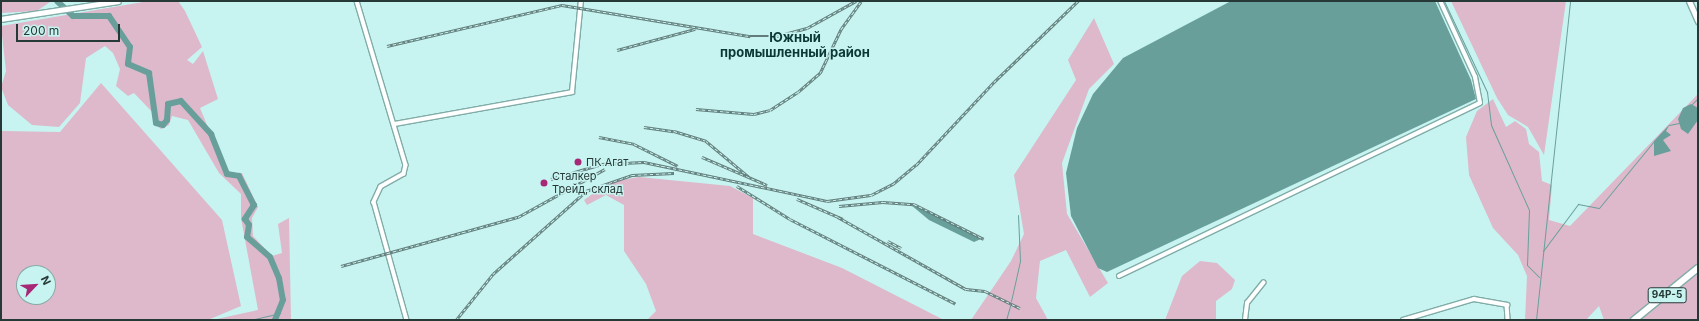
<!DOCTYPE html>
<meta charset="utf-8">
<style>
body{margin:0}
#map{position:relative;width:1699px;height:321px;overflow:hidden;background:#c7f4f0;font-family:Inter,sans-serif}
div>[style]{position:absolute}
[style*='--x']{left:calc(var(--x)*1px);top:calc(var(--y)*1px);width:calc(var(--w)*1px);rotate:calc(var(--a)*1deg)}
.green>*{inset:0;background:#ddb9cb}
.water>*{inset:0;background:#699f9b}
.stream>*{height:1px;margin:-0.5px;padding:0 0.5px;transform-origin:0.5px;border-radius:0.5px;background:#699f9b}
.river>*{height:6px;margin:-3px;padding:0 3px;transform-origin:3px;border-radius:3px;background:#699f9b}
.roads{filter:drop-shadow(1px 0 #81aca8) drop-shadow(-1px 0 #81aca8) drop-shadow(0 1px #81aca8) drop-shadow(0 -1px #81aca8)}
.minor>*{height:3.5px;margin:-1.75px;padding:0 1.75px;transform-origin:1.75px;border-radius:1.75px;background:#fff}
.secondary>*{height:5px;margin:-2.5px;padding:0 2.5px;transform-origin:2.5px;border-radius:2.5px;background:#fff}
.primary>*{height:6px;margin:-3px;padding:0 3px;transform-origin:3px;border-radius:3px;background:#fff}
.rail>*{height:2.5px;margin-top:-1.25px;transform-origin:0;background:repeating-linear-gradient(90deg,#c7f4f0 0 3px,#617c7a 0 6px);box-sizing:border-box;border-block:1px solid #617c7a}
.dots>*{width:11px;height:11px;translate:-50% -50%;box-sizing:border-box;border:2px solid #c7f4f0;border-radius:50%}
span{translate:-50% -50%;white-space:nowrap;text-align:center;line-height:1.15;-webkit-text-stroke:3px #c7f4f0;paint-order:stroke}
.shield-label span{padding:1px 3px;background:#c7f4f0;border:1px solid;border-radius:3px;-webkit-text-stroke-width:0}
.shield-label{font-size:10px;color:#273937;font-weight:700}
.poi-label{font-size:11px;color:#273937}
.left{translate:0 -50%;text-align:left}
.quarter-label{font-size:13px;color:#0b3835;font-weight:700}
.frame{position:absolute;inset:0;border:2px solid #273937;pointer-events:none}
.north{position:absolute;left:16px;top:265px;width:40px;height:40px;box-sizing:border-box;background:#c7f4f0;border:1px solid #87a9a6;border-radius:50%;rotate:65deg;font-size:11px;font-weight:700;line-height:16px;text-align:center;color:#273937}
.north::after{content:'';display:block;margin:auto;width:14px;height:18px;background:#a82878;clip-path:polygon(50% 0,100% 100%,50% 72%,0 100%)}
.scale{position:absolute;left:16px;top:24px;width:104px;height:18px;box-sizing:border-box;border:2px solid #273937;border-top:0;padding-left:5px;font-size:12px;line-height:14px;white-space:nowrap;color:#273937;-webkit-text-stroke:3px #c7f4f0;paint-order:stroke}
</style>
<div id="map">
<div class="green">
<div style="clip-path:polygon(1px 1px,49px 1px,50px 2px,37px 11px,1px 13px)"></div>
<div style="clip-path:polygon(149px 1px,178px 1px,185px 11px,202px 47px,187px 60px,193px 64px,203px 51px,218px 99px,200px 108px,225px 168px,230px 173px,242px 173px,258px 207px,252px 218px,253px 236px,272px 256px,282px 253px,278px 224px,289px 218px,291px 320px,212px 320px,258px 310px,241px 218px,241px 194px,219px 173px,188px 120px,172px 116px,169px 125px,161px 129px,154px 124px,154px 114px,134px 93px,128px 96px,116px 86px,120px 69px,113px 53px,105px 46px,86px 58px,80px 103px,59px 127px,32px 125px,8px 105px,1px 87px,6px 71px,1px 26px)"></div>
<div style="clip-path:polygon(1451px 1px,1566px 1px,1544px 155px,1528px 127px,1508px 115px,1497px 98px)"></div>
<div style="clip-path:polygon(1094px 18px,1114px 64px,1089px 89px,1062px 163px,1067px 214px,1108px 283px,1090px 297px,1066px 250px,1040px 261px,1036px 298px,1048px 320px,971px 320px,1011px 261px,1024px 234px,1014px 175px,1076px 80px,1068px 60px)"></div>
<div style="clip-path:polygon(evenodd,101px 83px,222px 220px,241px 306px,208px 320px,1px 320px,1px 131px,60px 132px,101px 83px,24px 273px,48px 273px,48px 297px,24px 297px,24px 273px)"></div>
<div style="clip-path:polygon(1698px 94px,1698px 320px,1604px 320px,1599px 306px,1586px 320px,1525px 320px,1527px 276px,1518px 255px,1493px 228px,1469px 175px,1466px 137px,1477px 111px,1493px 99px,1506px 127px,1515px 121px,1526px 129px,1529px 144px,1539px 152px,1542px 181px,1552px 185px,1549px 220px,1570px 226px)"></div>
<div style="clip-path:polygon(639px 177px,730px 186px,753px 198px,753px 234px,842px 268px,944px 320px,647px 320px,656px 311px,646px 284px,624px 251px,624px 205px,606px 195px,587px 205px,584px 200px,609px 182px)"></div>
<div style="clip-path:polygon(1200px 261px,1217px 263px,1235px 280px,1232px 289px,1216px 301px,1216px 320px,1165px 320px,1182px 276px)"></div>
</div>
<div class="water">
<div style="clip-path:polygon(1231px 1px,1435px 1px,1471px 80px,1476px 99px,1107px 272px,1098px 268px,1071px 216px,1066px 173px,1077px 128px,1093px 94px,1123px 58px)"></div>
<div style="clip-path:polygon(1691px 104px,1698px 108px,1698px 120px,1688px 134px,1681px 129px,1678px 119px,1683px 108px)"></div>
<div style="clip-path:polygon(1670px 124px,1666px 131px,1671px 135px,1663px 140px,1671px 151px,1654px 156px,1654px 141px)"></div>
<div style="clip-path:polygon(911px 205px,933px 213px,981px 239px,974px 242px,929px 220px)"></div>
</div>
<div class="stream">
<div style="--x:1444;--y:1;--w:101;--a:64.7"></div>
<div style="--x:1487;--y:92;--w:33;--a:83"></div>
<div style="--x:1491;--y:125;--w:93;--a:65.9"></div>
<div style="--x:1529;--y:210;--w:55;--a:92.1"></div>
<div style="--x:1527;--y:265;--w:17;--a:45"></div>
<div style="--x:1692;--y:104;--w:8;--a:-45"></div>
<div style="--x:1669;--y:125;--w:10;--a:-11"></div>
<div style="--x:1543;--y:251;--w:59;--a:-53.3"></div>
<div style="--x:1578;--y:204;--w:21;--a:11"></div>
<div style="--x:1599;--y:208;--w:87;--a:-50.6"></div>
<div style="--x:1011;--y:301;--w:41;--a:-77.3"></div>
<div style="--x:1020;--y:261;--w:46;--a:-92.5"></div>
<div style="--x:250;--y:320;--w:31;--a:-13"></div>
<div style="--x:1006;--y:320;--w:15;--a:-74"></div>
<div style="--x:1536;--y:320;--w:321;--a:-83.9"></div>
</div>
<div class="river">
<div style="--x:57;--y:1;--w:22;--a:43"></div>
<div style="--x:73;--y:16;--w:36;--a:0"></div>
<div style="--x:109;--y:16;--w:37;--a:56"></div>
<div style="--x:130;--y:47;--w:17;--a:97"></div>
<div style="--x:128;--y:64;--w:23;--a:23"></div>
<div style="--x:149;--y:73;--w:50;--a:82"></div>
<div style="--x:156;--y:123;--w:7;--a:16"></div>
<div style="--x:163;--y:125;--w:6;--a:-51"></div>
<div style="--x:167;--y:120;--w:16;--a:-86"></div>
<div style="--x:168;--y:104;--w:13;--a:-13"></div>
<div style="--x:181;--y:101;--w:45;--a:47.7"></div>
<div style="--x:211;--y:134;--w:43;--a:68.2"></div>
<div style="--x:227;--y:174;--w:12;--a:9"></div>
<div style="--x:239;--y:176;--w:33;--a:63"></div>
<div style="--x:254;--y:205;--w:17;--a:123"></div>
<div style="--x:245;--y:219;--w:7;--a:56"></div>
<div style="--x:249;--y:225;--w:12;--a:99"></div>
<div style="--x:247;--y:237;--w:30;--a:41"></div>
<div style="--x:270;--y:257;--w:23;--a:67"></div>
<div style="--x:279;--y:278;--w:22;--a:80"></div>
<div style="--x:283;--y:300;--w:22;--a:112"></div>
</div>
<div class="roads">
<div class="minor">
<div style="--x:357;--y:1;--w:171;--a:73.4"></div>
<div style="--x:406;--y:165;--w:9;--a:103"></div>
<div style="--x:404;--y:174;--w:26;--a:151"></div>
<div style="--x:381;--y:187;--w:17;--a:115"></div>
<div style="--x:374;--y:202;--w:123;--a:74.4"></div>
<div style="--x:395;--y:124;--w:180;--a:-10.2"></div>
<div style="--x:572;--y:92;--w:91;--a:-84.4"></div>
<div style="--x:1119;--y:276;--w:400;--a:-25.6"></div>
<div style="--x:1480;--y:103;--w:26;--a:-101"></div>
<div style="--x:1475;--y:77;--w:84;--a:-114.7"></div>
<div style="--x:1245;--y:320;--w:17;--a:-83"></div>
<div style="--x:1247;--y:303;--w:26;--a:-51"></div>
<div style="--x:1403;--y:320;--w:74;--a:-16.5"></div>
<div style="--x:1474;--y:299;--w:34;--a:10"></div>
<div style="--x:1507;--y:305;--w:15;--a:86"></div>
</div>
<div class="secondary">
<div style="--x:1689;--y:1;--w:22;--a:66"></div>
<div style="--x:1;--y:19;--w:118;--a:-8.7"></div>
</div>
<div class="primary">
<div style="--x:1634;--y:320;--w:82;--a:-39.1"></div>
</div>
</div>
<div class="rail">
<div style="--x:387;--y:46;--w:180;--a:-13.2"></div>
<div style="--x:562;--y:5;--w:191;--a:9.4"></div>
<div style="--x:750;--y:36;--w:27;--a:0"></div>
<div style="--x:777;--y:36;--w:31;--a:-15"></div>
<div style="--x:807;--y:28;--w:56;--a:-28.9"></div>
<div style="--x:617;--y:50;--w:81;--a:-15.1"></div>
<div style="--x:696;--y:109;--w:58;--a:4.9"></div>
<div style="--x:754;--y:114;--w:16;--a:-14"></div>
<div style="--x:770;--y:110;--w:33;--a:-33"></div>
<div style="--x:798;--y:92;--w:29;--a:-41"></div>
<div style="--x:820;--y:73;--w:49;--a:-64.5"></div>
<div style="--x:841;--y:29;--w:34;--a:-54"></div>
<div style="--x:644;--y:127;--w:30;--a:8"></div>
<div style="--x:674;--y:131;--w:34;--a:17"></div>
<div style="--x:706;--y:141;--w:56;--a:39.9"></div>
<div style="--x:599;--y:137;--w:36;--a:11"></div>
<div style="--x:634;--y:144;--w:49;--a:26.6"></div>
<div style="--x:702;--y:157;--w:71;--a:23.3"></div>
<div style="--x:551;--y:179;--w:53;--a:-16.4"></div>
<div style="--x:602;--y:164;--w:42;--a:-2.7"></div>
<div style="--x:644;--y:162;--w:187;--a:12"></div>
<div style="--x:827;--y:201;--w:44;--a:-7.8"></div>
<div style="--x:871;--y:195;--w:25;--a:-27"></div>
<div style="--x:893;--y:184;--w:30;--a:-40"></div>
<div style="--x:916;--y:165;--w:114;--a:-46.8"></div>
<div style="--x:994;--y:82;--w:117;--a:-44"></div>
<div style="--x:737;--y:186;--w:62;--a:31.9"></div>
<div style="--x:790;--y:219;--w:186;--a:27.1"></div>
<div style="--x:797;--y:199;--w:50;--a:23.5"></div>
<div style="--x:839;--y:206;--w:44;--a:-5.2"></div>
<div style="--x:883;--y:202;--w:31;--a:4"></div>
<div style="--x:914;--y:204;--w:78;--a:26.6"></div>
<div style="--x:838;--y:217;--w:147;--a:29.4"></div>
<div style="--x:966;--y:289;--w:19;--a:6"></div>
<div style="--x:985;--y:291;--w:39;--a:26"></div>
<div style="--x:888;--y:241;--w:15;--a:28"></div>
<div style="--x:341;--y:266;--w:184;--a:-15.5"></div>
<div style="--x:518;--y:217;--w:99;--a:-28.9"></div>
<div style="--x:456;--y:320;--w:59;--a:-51.2"></div>
<div style="--x:493;--y:274;--w:125;--a:-41.7"></div>
<div style="--x:586;--y:191;--w:49;--a:-19.2"></div>
<div style="--x:632;--y:175;--w:42;--a:-2.7"></div>
</div>
<div class="dots">
<div style="left:578px;top:162px;background:#a82878"></div>
<div style="left:544px;top:183px;background:#a82878"></div>
</div>
<div class="shield-label">
<span style="left:1667px;top:295px">94Р-5</span>
</div>
<div class="poi-label">
<span class="left" style="left:586px;top:162px">ПК Агат</span>
<span class="left" style="left:552px;top:183px">Сталкер<br>Трейд, склад</span>
</div>
<div class="quarter-label">
<span style="left:795px;top:45px">Южный<br>промышленный район</span>
</div>
<div class="frame"></div>
<div class="north">N</div>
<div class="scale">200 m</div>
</div>
